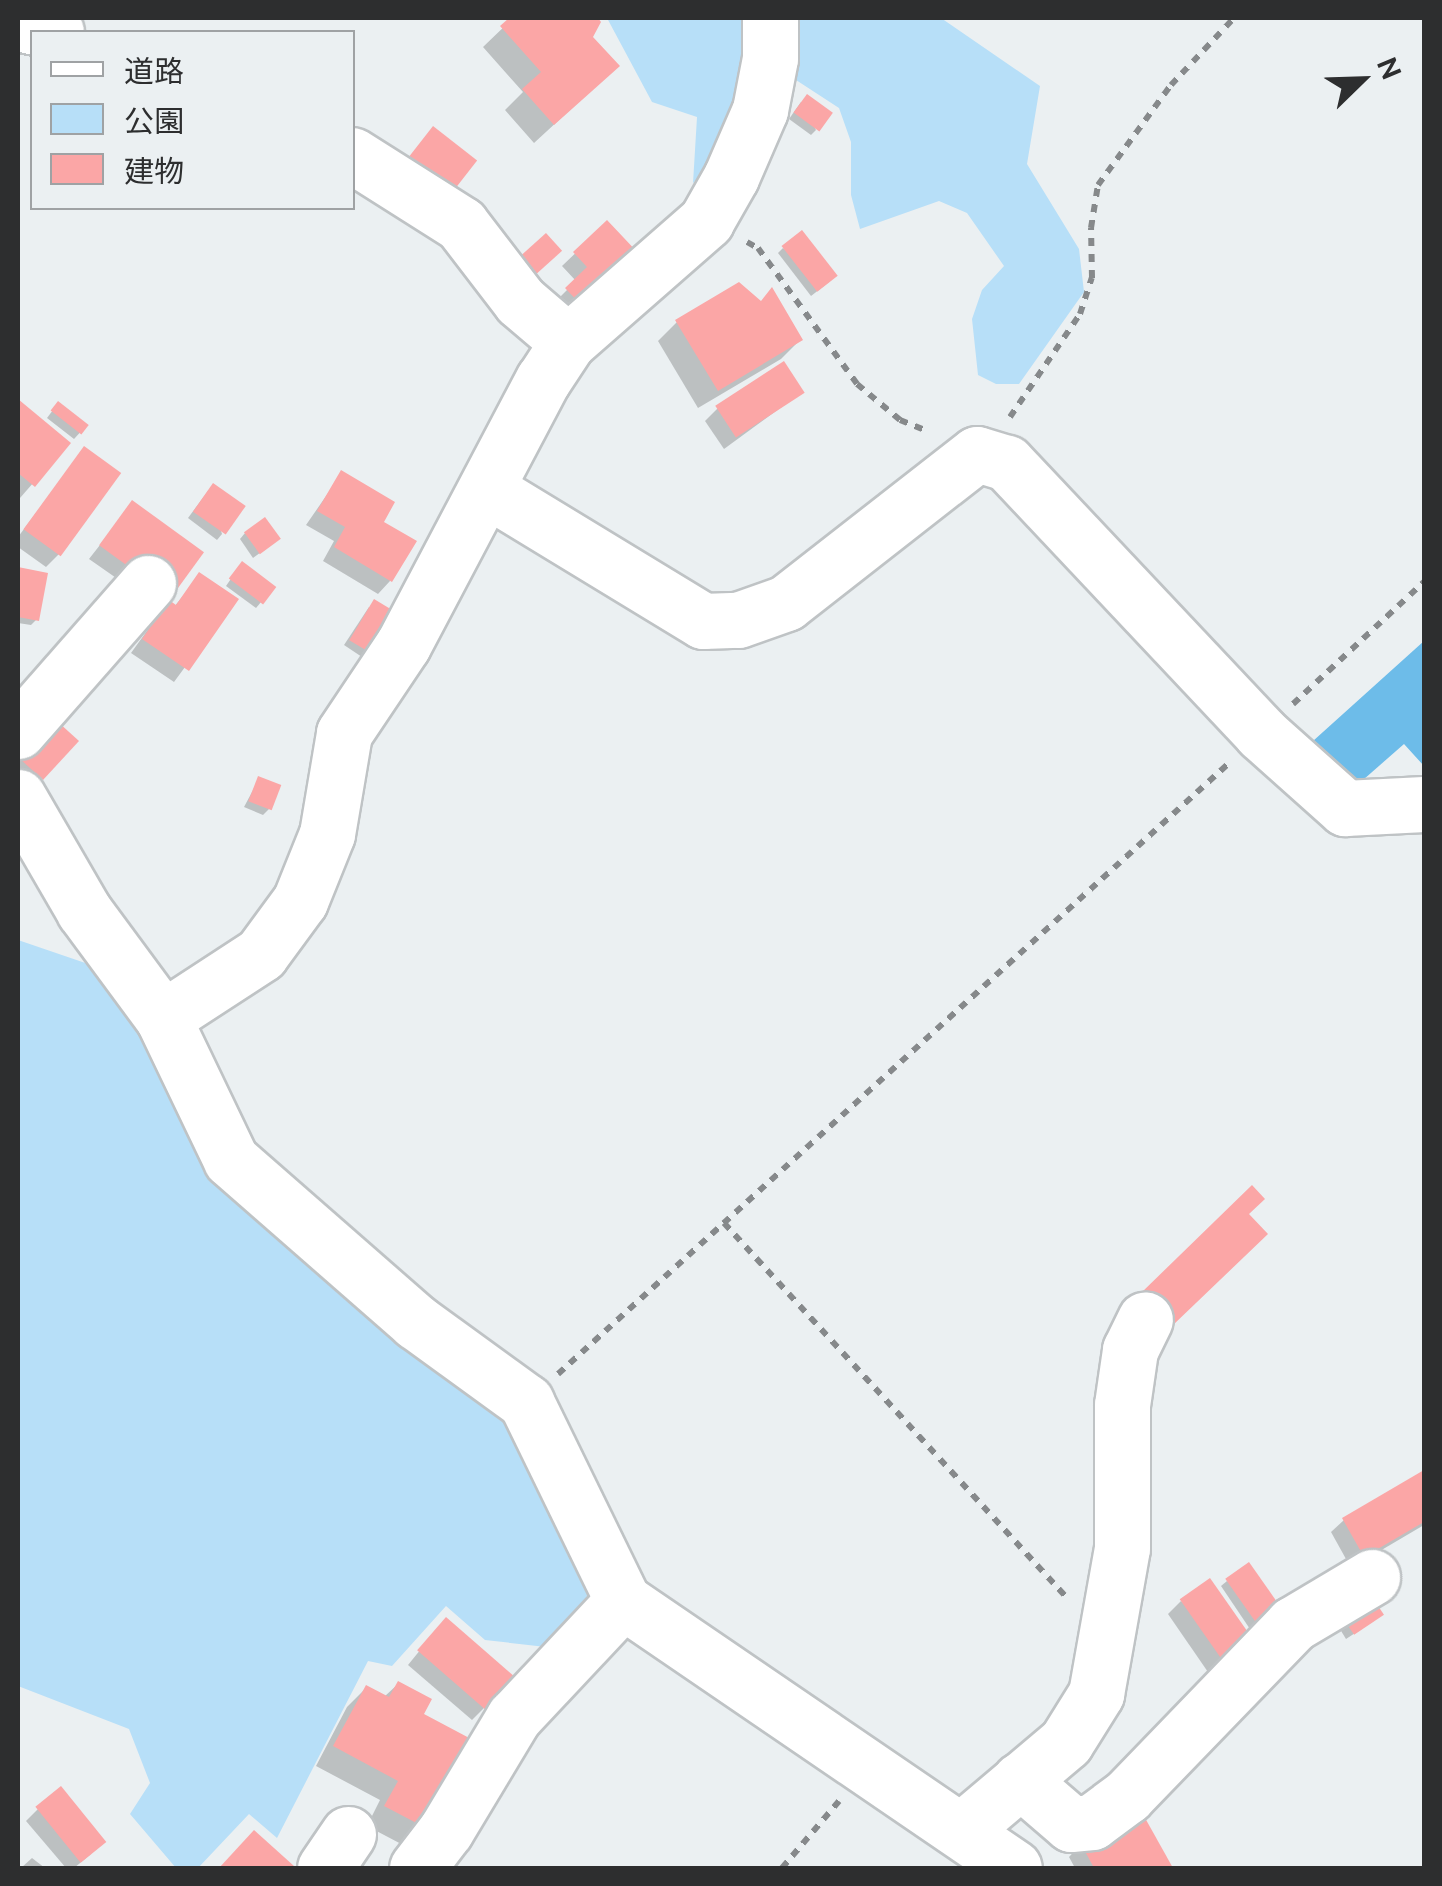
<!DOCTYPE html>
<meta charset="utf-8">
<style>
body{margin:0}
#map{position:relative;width:1442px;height:1886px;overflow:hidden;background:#ebf0f2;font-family:Ubuntu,"Noto Sans JP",sans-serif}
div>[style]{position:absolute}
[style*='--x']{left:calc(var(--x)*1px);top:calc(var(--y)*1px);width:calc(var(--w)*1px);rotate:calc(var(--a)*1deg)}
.green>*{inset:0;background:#b7dff8}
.water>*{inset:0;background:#6dbce9}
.shadow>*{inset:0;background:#0003}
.building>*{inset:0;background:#fba6a6;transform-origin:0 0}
.path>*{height:6px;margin-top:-3px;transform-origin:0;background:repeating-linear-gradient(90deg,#86898b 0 8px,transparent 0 16px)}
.roads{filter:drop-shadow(2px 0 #bfc3c5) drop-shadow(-2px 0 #bfc3c5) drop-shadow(0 2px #bfc3c5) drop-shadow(0 -2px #bfc3c5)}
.minor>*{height:55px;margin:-27.5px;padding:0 27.5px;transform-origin:27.5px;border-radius:27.5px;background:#fff}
span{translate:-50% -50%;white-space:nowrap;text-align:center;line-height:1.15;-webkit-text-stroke:10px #ebf0f2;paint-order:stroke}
.frame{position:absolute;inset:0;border:20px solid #2d2e2f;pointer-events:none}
.legend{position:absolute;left:30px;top:30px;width:325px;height:180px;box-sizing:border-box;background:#ebf0f2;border:2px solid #9fa2a4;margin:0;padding:12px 18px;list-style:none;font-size:30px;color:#2d2e2f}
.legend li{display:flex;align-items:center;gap:20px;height:50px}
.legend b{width:50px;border:2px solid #9fa2a4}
.north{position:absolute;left:1312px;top:30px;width:100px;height:100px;-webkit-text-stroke:8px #ebf0f2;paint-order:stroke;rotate:67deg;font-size:28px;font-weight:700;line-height:40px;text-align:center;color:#2d2e2f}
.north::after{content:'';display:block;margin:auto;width:35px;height:45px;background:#2d2e2f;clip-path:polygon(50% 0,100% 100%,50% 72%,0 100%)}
</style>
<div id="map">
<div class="green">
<div style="clip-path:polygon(607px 18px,941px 18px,1040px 86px,1027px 164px,1079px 249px,1084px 292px,1019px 384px,996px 384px,978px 375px,972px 319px,982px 290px,1004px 266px,967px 213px,939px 201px,860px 229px,851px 195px,851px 142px,839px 108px,796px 80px,749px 102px,731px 148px,693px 183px,697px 117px,652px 102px)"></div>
<div style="clip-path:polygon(18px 940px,97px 967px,146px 1026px,214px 1171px,513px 1410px,590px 1560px,586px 1607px,546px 1647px,485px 1640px,446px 1606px,392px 1666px,368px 1661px,277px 1838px,249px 1814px,198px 1868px,176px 1868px,130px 1814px,150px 1783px,129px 1729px,18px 1686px)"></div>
</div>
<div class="water">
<div style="clip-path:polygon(1424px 641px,1424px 766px,1404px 744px,1355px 787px,1313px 741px)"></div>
</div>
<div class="shadow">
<div style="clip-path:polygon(513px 18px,594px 18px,598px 22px,590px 37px,597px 85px,534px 143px,505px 110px,523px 92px,483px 47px)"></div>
<div style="clip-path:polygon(801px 102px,816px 130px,811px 135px,789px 119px)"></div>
<div style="clip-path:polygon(607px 223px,570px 318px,555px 302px,576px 281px,562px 266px)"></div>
<div style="clip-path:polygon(783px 248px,829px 282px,811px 296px,778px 253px)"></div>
<div style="clip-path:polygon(677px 322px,800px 340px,781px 359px,698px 408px,658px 341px)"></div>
<div style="clip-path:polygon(802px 392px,724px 449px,705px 421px,718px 408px)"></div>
<div style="clip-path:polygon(18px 402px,68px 443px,20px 498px,18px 495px)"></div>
<div style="clip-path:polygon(53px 410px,86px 426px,74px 439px,47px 418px)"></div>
<div style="clip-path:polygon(84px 449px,59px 554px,46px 567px,18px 547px,18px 537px)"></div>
<div style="clip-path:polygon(342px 473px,380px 523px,390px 581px,378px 594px,323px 561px,334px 541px,306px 525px)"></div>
<div style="clip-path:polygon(208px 491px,222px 534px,217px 540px,188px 518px)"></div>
<div style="clip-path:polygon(132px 504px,165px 600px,174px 607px,200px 575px,235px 599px,174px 682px,131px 653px,162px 610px,89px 559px)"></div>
<div style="clip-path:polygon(245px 533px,272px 544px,253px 558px,240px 539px)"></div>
<div style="clip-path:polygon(18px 570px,45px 575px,37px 619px,31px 625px,18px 623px)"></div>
<div style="clip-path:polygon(237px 570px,273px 588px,256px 608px,226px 586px)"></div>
<div style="clip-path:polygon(369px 607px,368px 652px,362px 657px,344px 645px)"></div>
<div style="clip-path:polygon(18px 747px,42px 779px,29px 791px,18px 781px)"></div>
<div style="clip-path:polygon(259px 779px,269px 809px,263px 815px,244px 807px)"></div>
<div style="clip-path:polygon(1424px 1473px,1424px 1525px,1351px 1568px,1331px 1532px,1344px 1520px)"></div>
<div style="clip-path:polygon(1227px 1581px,1281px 1614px,1254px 1635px,1221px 1586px)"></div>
<div style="clip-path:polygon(1181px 1601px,1239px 1655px,1210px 1675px,1168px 1614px)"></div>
<div style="clip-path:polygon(1375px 1620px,1346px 1639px,1335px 1621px)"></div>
<div style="clip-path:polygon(434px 1633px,484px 1708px,472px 1720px,408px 1665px)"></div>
<div style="clip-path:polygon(398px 1684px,421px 1715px,469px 1741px,405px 1846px,367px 1826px,380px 1800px,316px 1766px,347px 1707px,366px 1688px,384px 1697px)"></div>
<div style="clip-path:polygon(38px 1809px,91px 1854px,74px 1868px,66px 1868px,26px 1821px)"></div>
<div style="clip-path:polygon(1139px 1813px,1170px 1868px,1075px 1868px,1069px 1857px,1081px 1844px)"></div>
<div style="clip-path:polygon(32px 1858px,45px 1868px,21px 1868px)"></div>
</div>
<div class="building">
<div style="clip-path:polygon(509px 18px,598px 18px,601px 22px,593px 37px,620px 66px,554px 125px,522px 89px,541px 72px,500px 26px)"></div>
<div style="left:807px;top:94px;width:32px;height:23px;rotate:36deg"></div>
<div style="left:433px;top:126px;width:56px;height:39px;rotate:38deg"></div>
<div style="clip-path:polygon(607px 220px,640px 255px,584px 308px,565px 288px,587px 267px,573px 252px)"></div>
<div style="left:802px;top:230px;width:58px;height:26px;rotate:52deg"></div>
<div style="left:546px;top:233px;width:24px;height:47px;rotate:48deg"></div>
<div style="clip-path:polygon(739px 282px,761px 301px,772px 287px,803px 340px,718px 391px,675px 320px)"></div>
<div style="left:784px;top:361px;width:38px;height:82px;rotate:57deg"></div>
<div style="clip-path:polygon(18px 399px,71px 443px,35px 487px,18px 473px)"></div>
<div style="left:58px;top:401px;width:39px;height:12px;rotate:38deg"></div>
<div style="left:84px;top:446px;width:46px;height:103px;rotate:36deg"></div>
<div style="clip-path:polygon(341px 470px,395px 502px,384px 522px,417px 541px,392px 582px,334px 547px,345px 527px,317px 511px)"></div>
<div style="left:213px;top:483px;width:40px;height:35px;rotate:35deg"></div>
<div style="left:132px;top:500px;width:89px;height:56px;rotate:36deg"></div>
<div style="left:265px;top:517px;width:27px;height:26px;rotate:54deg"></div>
<div style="left:242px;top:561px;width:43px;height:22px;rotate:37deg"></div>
<div style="clip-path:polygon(18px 567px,48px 573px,39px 621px,18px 617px)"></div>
<div style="clip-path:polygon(199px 572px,239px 599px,189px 671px,142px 639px,169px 600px,176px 605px)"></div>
<div style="left:374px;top:599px;width:26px;height:48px;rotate:31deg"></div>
<div style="clip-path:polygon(47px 712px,79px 741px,43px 780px,18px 757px)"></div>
<div style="left:258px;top:776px;width:25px;height:27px;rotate:21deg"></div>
<div style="clip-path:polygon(1252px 1185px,1265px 1199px,1249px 1214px,1268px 1234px,1172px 1326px,1141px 1293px)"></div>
<div style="clip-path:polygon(1424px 1470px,1424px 1522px,1364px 1557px,1342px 1518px)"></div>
<div style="left:1249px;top:1562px;width:63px;height:29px;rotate:55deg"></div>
<div style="left:1210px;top:1578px;width:79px;height:37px;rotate:55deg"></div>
<div style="left:1370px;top:1594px;width:25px;height:36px;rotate:56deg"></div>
<div style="left:446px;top:1617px;width:91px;height:44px;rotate:41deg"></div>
<div style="clip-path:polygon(398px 1681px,432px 1699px,424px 1714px,473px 1740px,426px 1828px,384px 1806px,398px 1781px,333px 1746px,366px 1685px,389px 1697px)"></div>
<div style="left:61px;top:1786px;width:72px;height:33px;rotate:51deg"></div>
<div style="clip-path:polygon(1140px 1809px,1173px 1868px,1094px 1868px,1080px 1842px)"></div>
<div style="clip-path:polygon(254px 1830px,294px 1866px,292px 1868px,219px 1868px)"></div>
</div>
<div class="path">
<div style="--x:747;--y:242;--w:13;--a:29"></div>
<div style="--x:758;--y:248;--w:168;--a:53.9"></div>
<div style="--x:857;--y:384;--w:56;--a:39.9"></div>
<div style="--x:900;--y:420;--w:31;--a:22"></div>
<div style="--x:1010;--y:417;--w:125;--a:-55.8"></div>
<div style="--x:1080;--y:314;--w:38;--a:-72"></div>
<div style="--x:1092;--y:278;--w:50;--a:-91.1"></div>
<div style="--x:1091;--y:228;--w:44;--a:-80.8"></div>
<div style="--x:1098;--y:185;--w:124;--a:-53.9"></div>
<div style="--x:1171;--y:85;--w:92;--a:-46.8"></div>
<div style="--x:1293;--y:704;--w:179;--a:-43"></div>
<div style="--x:724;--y:1223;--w:508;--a:47.55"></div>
<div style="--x:558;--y:1374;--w:908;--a:-42.32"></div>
<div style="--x:782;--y:1868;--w:88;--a:-49.6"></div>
</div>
<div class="roads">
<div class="minor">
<div style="--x:18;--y:23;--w:39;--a:13"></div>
<div style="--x:352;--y:155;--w:129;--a:32.3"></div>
<div style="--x:461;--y:224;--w:97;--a:52.5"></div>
<div style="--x:520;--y:301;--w:63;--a:40.5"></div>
<div style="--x:486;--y:489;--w:254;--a:31.3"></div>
<div style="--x:703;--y:621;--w:35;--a:-2"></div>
<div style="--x:738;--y:620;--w:51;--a:-19.5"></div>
<div style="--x:786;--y:603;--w:242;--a:-38"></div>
<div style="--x:977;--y:454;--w:31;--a:17"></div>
<div style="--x:1007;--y:463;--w:371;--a:46.7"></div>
<div style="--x:1261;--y:733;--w:113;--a:41.8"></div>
<div style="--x:1345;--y:808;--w:79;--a:-2.9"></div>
<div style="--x:18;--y:731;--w:197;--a:-48.7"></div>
<div style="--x:18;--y:797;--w:132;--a:59.9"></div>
<div style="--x:84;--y:911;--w:133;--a:53.6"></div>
<div style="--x:163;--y:1018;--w:157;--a:64.4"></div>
<div style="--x:231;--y:1160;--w:246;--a:41.2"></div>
<div style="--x:416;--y:1322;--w:136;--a:36"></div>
<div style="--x:526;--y:1402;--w:221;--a:64"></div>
<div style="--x:623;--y:1601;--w:473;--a:34.3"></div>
<div style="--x:163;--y:1018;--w:117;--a:-33.1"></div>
<div style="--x:261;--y:954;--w:66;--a:-53.7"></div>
<div style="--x:300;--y:901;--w:72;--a:-68.1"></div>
<div style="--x:327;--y:834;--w:102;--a:-80.4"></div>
<div style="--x:344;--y:733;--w:106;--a:-56.2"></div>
<div style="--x:403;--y:645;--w:300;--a:-62.2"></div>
<div style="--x:543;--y:380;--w:45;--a:-56.7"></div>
<div style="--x:568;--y:342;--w:184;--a:-41.2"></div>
<div style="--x:706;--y:221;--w:51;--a:-60.4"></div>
<div style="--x:731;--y:177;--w:73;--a:-66.6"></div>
<div style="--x:760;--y:110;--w:53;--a:-79.1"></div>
<div style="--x:770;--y:58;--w:40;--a:-90"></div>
<div style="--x:1020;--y:1780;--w:67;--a:40.8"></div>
<div style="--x:1071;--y:1824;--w:21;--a:-5"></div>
<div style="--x:1092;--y:1822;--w:44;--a:-36.6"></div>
<div style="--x:1127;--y:1796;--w:239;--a:-46"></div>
<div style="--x:1293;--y:1624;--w:92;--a:-30.7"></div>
<div style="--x:962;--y:1830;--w:136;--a:-40.2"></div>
<div style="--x:1066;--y:1742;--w:57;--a:-58"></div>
<div style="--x:1096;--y:1694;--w:148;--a:-79.9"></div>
<div style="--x:1122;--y:1548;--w:143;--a:-90"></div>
<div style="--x:1122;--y:1405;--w:56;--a:-81.7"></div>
<div style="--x:1130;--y:1350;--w:34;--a:-64"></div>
<div style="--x:325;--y:1868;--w:41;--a:-55.9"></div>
<div style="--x:417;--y:1868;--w:48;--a:-52.7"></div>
<div style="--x:446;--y:1830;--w:132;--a:-59"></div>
<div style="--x:514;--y:1717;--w:159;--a:-46.8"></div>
</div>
</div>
<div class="frame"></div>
<ul class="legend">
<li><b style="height:12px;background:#fff"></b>道路</li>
<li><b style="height:28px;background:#b7dff8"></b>公園</li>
<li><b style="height:28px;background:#fba6a6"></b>建物</li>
</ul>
<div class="north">N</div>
</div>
